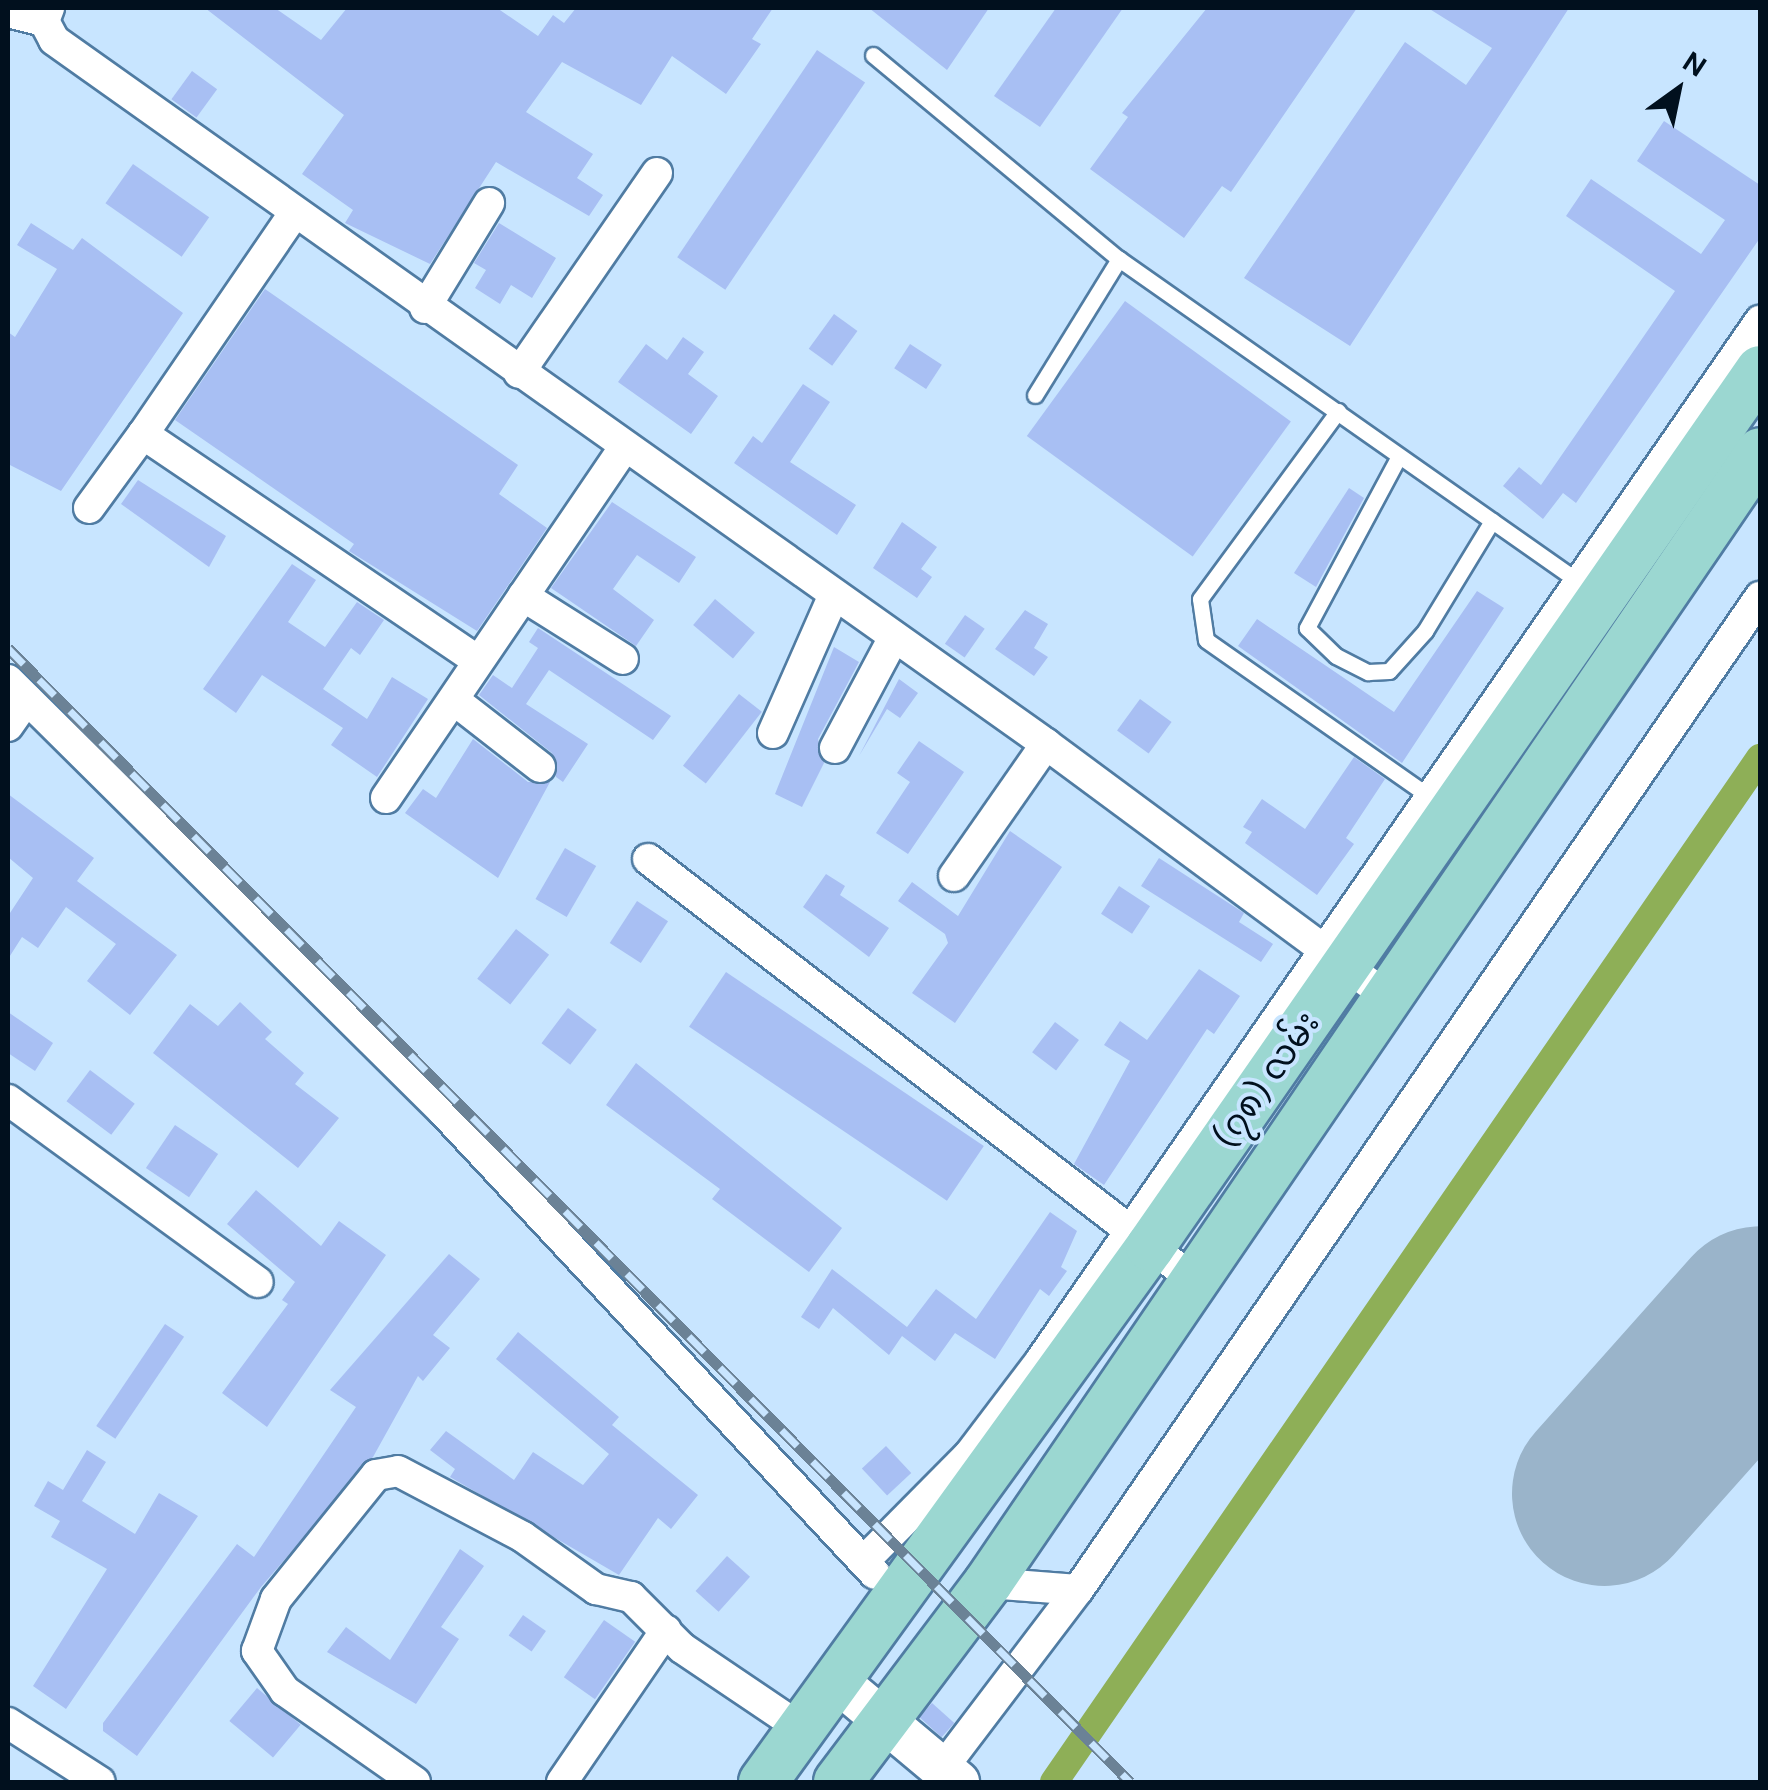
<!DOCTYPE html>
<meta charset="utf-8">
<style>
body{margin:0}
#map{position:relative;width:1768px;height:1790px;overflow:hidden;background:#c8e5ff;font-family:"DM Sans","Noto Sans Myanmar",sans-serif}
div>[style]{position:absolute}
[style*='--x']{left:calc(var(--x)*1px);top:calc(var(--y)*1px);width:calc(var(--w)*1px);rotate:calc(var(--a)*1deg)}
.canal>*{height:28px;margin:-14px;padding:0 14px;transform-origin:14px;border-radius:14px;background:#8eaf57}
.runway>*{height:185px;margin:-92.5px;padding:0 92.5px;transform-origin:92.5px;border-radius:92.5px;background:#9ab4ca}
.building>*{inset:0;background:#a8bff3;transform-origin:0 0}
.roads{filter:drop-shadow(2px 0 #507ca3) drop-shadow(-2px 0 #507ca3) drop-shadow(0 2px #507ca3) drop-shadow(0 -2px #507ca3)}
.service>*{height:15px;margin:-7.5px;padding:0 7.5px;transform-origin:7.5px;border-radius:7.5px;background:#fff}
.minor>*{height:30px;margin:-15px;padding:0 15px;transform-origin:15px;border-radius:15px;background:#fff}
.secondary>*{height:42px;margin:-21px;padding:0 21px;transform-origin:21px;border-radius:21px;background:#fff}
.primary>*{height:48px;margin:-24px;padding:0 24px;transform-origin:24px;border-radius:24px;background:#9bd7d1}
.rail>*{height:11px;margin-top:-5.5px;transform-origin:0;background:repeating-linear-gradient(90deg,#c8e5ff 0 22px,#6b8296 0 44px);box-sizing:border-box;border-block:2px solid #6b8296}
span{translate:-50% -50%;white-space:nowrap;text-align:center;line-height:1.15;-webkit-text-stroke:8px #c8e5ff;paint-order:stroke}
.street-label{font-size:35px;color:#01101e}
.frame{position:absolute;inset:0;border:10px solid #01101e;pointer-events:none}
.north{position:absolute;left:1628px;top:40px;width:100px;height:100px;-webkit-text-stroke:8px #c8e5ff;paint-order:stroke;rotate:33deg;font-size:28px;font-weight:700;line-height:40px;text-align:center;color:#01101e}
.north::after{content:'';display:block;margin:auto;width:35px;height:45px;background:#01101e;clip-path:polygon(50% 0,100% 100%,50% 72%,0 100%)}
</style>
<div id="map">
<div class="canal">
<div style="--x:1054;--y:1782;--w:1244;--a:-55.42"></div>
</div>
<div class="runway">
<div style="--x:1604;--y:1493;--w:234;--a:-48.3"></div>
</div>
<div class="building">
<div style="clip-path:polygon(205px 8px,275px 8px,321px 40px,347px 8px,497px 8px,538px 36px,553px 15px,564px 23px,576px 8px,773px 8px,752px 39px,761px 44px,726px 94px,672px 56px,641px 105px,562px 62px,526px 112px,593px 154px,577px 178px,603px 195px,589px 216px,496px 162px,430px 264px,345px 223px,353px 210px,302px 174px,344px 115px)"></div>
<div style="clip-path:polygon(869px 8px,989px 8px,947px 70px)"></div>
<div style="clip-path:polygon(1056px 8px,1123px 8px,1040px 127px,994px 96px)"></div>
<div style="clip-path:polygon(1207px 8px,1357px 8px,1231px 192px,1222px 186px,1184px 238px,1090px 169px,1128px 117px,1122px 113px)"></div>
<div style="clip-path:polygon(1428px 8px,1569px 8px,1350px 346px,1244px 278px,1405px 42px,1466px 85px,1492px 48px)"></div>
<div style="left:817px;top:50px;width:58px;height:250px;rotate:34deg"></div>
<div style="left:192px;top:71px;width:31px;height:35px;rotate:36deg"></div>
<div style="clip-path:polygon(1664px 121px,1760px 185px,1760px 238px,1576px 503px,1563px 493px,1543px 519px,1503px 486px,1519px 467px,1541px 485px,1675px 291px,1566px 216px,1591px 179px,1701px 254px,1725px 220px,1637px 161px)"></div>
<div style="left:133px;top:164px;width:93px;height:48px;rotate:35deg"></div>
<div style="clip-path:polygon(31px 223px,73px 250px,82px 238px,183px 313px,61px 491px,8px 464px,8px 332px,15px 337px,57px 269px,17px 245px)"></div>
<div style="clip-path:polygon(499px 223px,556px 258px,532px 298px,511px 285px,500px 304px,475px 288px,486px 270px,474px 263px)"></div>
<div style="clip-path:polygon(265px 289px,518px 465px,499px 494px,547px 528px,477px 631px,349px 551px,354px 544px,175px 420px)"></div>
<div style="left:1125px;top:301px;width:205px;height:167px;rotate:36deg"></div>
<div style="left:834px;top:314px;width:29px;height:43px;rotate:36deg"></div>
<div style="clip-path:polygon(683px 337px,704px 352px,688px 374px,718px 396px,691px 434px,618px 382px,646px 344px,667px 360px)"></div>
<div style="left:910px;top:344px;width:38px;height:29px;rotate:33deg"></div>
<div style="clip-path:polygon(803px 384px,830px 402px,790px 462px,856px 505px,837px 535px,734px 463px,753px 436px,762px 443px)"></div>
<div style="clip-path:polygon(138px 480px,226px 536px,209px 567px,121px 504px)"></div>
<div style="clip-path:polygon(1349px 488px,1364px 498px,1316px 587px,1294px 573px)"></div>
<div style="clip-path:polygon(612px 502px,696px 557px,679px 583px,637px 555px,613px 589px,654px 620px,636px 646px,551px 588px)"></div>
<div style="clip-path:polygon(902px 522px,937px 547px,921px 569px,932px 577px,917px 598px,873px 568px)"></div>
<div style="clip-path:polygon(292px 564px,316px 580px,288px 622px,325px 647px,357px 602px,384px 620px,360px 655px,351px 648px,323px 689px,367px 719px,392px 677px,428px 699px,377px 777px,331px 745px,343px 728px,262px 675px,236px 713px,203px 689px)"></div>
<div style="clip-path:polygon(1477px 591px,1504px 608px,1402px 763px,1238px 646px,1257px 619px,1394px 712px)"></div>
<div style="left:715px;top:599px;width:52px;height:34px;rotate:40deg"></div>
<div style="clip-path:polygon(1025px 610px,1048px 624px,1034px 648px,1048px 657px,1034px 676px,995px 649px)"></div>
<div style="left:965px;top:615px;width:24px;height:35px;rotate:35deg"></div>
<div style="clip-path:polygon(538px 628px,671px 716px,653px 740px,549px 670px,526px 704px,588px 744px,563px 782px,556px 777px,552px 753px,479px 695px,493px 675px,512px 688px,538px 648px,529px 642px)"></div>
<div style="clip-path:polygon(834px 647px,859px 662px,818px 739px,824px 763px,802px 807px,775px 794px)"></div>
<div style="clip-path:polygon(899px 679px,918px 693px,900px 718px,887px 709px,859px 756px)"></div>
<div style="left:739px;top:694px;width:29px;height:91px;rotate:38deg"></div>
<div style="left:1140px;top:699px;width:39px;height:39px;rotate:36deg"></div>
<div style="clip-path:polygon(473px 739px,528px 782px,550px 782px,498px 878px,405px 813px,423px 789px,436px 798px)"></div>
<div style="clip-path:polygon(919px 741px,964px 772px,908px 854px,876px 833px,910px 782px,897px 773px)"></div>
<div style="clip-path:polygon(1354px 757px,1385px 779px,1346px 838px,1354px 844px,1317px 895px,1245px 843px,1252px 832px,1243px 827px,1262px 799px,1305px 829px)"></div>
<div style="clip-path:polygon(8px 794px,94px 858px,77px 881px,177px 955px,130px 1015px,87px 981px,116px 944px,66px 907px,38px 948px,22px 937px,8px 959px,8px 916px,33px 878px,8px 857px)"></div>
<div style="clip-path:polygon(1010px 831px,1062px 867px,955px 1023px,912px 993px,948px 943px,945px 934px,898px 901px,912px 882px,958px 916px)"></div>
<div style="left:565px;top:848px;width:36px;height:59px;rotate:30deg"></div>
<div style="clip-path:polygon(1159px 858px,1244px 913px,1239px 922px,1273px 944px,1261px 962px,1141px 886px)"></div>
<div style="clip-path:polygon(826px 874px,845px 886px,840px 895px,889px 928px,869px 957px,803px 907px)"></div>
<div style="left:1119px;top:886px;width:37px;height:33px;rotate:33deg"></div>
<div style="left:637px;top:901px;width:37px;height:50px;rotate:33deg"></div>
<div style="left:516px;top:929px;width:42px;height:63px;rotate:38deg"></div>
<div style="clip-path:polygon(1199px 969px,1240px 996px,1214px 1034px,1207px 1029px,1104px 1185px,1074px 1164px,1130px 1061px,1104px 1045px,1120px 1021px,1147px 1040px)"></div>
<div style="left:726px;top:972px;width:311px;height:66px;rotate:34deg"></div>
<div style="clip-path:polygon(240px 1002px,272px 1032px,265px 1039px,304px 1073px,295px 1084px,339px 1118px,298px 1168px,153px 1053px,190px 1004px,218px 1026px)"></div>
<div style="left:568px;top:1008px;width:36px;height:44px;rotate:37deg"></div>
<div style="clip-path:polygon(8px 1012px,53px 1043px,35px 1071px,8px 1053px)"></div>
<div style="left:1055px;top:1022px;width:30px;height:38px;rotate:37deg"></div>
<div style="clip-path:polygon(636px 1063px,842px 1228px,809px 1272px,712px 1199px,720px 1189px,606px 1105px)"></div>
<div style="left:90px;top:1070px;width:56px;height:39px;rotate:37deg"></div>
<div style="left:175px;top:1125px;width:52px;height:52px;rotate:34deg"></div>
<div style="clip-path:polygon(256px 1190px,321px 1246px,339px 1221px,386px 1255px,267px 1427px,222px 1393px,288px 1304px,282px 1300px,295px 1282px,227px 1224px)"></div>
<div style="clip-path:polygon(1050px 1212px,1077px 1231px,1061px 1267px,1067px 1271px,1049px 1296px,1040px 1289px,995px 1359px,955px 1333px,935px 1361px,902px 1336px,889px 1355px,833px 1308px,819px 1329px,801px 1317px,832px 1269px,907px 1327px,936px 1289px,976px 1319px)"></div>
<div style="clip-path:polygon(449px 1254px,480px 1279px,433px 1335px,450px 1348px,423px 1381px,418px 1376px,373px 1457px,261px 1587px,137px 1756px,103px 1731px,103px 1723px,237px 1544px,254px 1557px,356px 1407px,330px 1390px)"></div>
<div style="left:165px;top:1324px;width:23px;height:123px;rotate:34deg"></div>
<div style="clip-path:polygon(518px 1332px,619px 1417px,612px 1425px,698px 1495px,671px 1529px,658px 1518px,619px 1575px,450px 1477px,455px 1469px,430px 1450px,446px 1431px,514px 1480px,533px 1452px,583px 1485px,609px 1454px,496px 1359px)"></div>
<div style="left:886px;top:1446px;width:37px;height:33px;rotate:47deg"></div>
<div style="clip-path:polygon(87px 1450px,106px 1462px,82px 1501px,135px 1534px,159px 1493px,198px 1516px,66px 1709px,33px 1686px,107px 1569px,51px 1537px,60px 1521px,34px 1506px,48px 1481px,63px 1490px)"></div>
<div style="clip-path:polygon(460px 1549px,484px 1566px,441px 1627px,459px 1639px,416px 1704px,327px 1652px,346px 1627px,390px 1660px)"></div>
<div style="left:727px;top:1556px;width:31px;height:47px;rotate:42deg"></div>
<div style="left:523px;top:1615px;width:28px;height:25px;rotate:35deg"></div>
<div style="left:604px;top:1620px;width:38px;height:70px;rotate:35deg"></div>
<div style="left:257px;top:1688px;width:57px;height:43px;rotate:40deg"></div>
<div style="left:932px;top:1703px;width:30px;height:19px;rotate:42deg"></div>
</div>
<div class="roads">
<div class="service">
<div style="--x:873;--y:55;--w:320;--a:39.7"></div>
<div style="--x:1119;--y:259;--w:566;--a:35.07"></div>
<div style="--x:1035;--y:395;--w:160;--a:-58.3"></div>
<div style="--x:1338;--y:411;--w:233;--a:126.3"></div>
<div style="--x:1200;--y:599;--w:41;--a:81.7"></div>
<div style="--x:1206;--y:640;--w:276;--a:35"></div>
<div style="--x:1398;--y:458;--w:193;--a:118.2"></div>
<div style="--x:1307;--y:628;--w:40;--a:44"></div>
<div style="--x:1336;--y:656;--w:36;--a:27"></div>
<div style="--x:1368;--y:672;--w:21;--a:-3"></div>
<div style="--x:1389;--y:671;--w:54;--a:-48"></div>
<div style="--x:1425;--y:631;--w:129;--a:-58.7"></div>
</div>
<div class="minor">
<div style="--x:49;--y:8;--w:14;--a:111"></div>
<div style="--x:44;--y:21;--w:21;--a:62"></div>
<div style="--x:54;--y:40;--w:1216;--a:35.36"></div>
<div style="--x:1046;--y:744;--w:425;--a:36.5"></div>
<div style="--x:8;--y:12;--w:37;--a:14"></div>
<div style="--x:293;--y:215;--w:265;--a:124.4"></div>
<div style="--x:143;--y:434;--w:405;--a:34.1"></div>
<div style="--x:425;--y:308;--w:123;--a:-58.6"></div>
<div style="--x:519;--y:373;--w:243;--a:-55.4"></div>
<div style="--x:89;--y:508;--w:92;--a:-53.9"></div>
<div style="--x:523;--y:596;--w:118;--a:32.2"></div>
<div style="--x:8;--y:680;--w:612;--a:44.74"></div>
<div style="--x:443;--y:1111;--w:633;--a:46.98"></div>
<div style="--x:454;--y:700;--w:109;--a:37.9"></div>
<div style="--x:8;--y:726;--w:33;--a:-55"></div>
<div style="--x:773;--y:733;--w:151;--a:-66.2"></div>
<div style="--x:835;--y:748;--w:126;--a:-62"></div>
<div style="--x:386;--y:798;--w:425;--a:-55.8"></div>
<div style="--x:648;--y:859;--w:689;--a:37.63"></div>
<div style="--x:954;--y:876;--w:161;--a:-55.1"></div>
<div style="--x:8;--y:1100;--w:309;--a:36.1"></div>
<div style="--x:866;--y:1559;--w:146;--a:-45.3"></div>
<div style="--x:969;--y:1455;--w:119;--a:-52.8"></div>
<div style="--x:1041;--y:1360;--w:1264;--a:-55.32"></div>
<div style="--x:988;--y:1583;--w:90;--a:4.4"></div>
<div style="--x:8;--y:1723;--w:109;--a:32.7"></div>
<div style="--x:942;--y:1769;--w:225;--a:-52.8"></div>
<div style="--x:1078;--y:1590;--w:1205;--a:-55.52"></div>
<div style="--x:415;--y:1782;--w:159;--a:-145"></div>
<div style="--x:285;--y:1691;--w:49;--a:-125"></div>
<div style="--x:257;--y:1651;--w:55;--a:-69.9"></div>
<div style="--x:276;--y:1599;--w:159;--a:-51.1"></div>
<div style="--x:376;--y:1475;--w:22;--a:-10"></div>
<div style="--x:398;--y:1471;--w:141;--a:27.8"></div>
<div style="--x:523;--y:1537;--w:90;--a:35.5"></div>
<div style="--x:596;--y:1589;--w:36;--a:13"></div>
<div style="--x:631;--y:1597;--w:72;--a:45"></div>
<div style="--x:682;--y:1648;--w:145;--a:34"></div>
<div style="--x:562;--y:1782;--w:184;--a:-55.6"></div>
</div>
<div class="secondary">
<div style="--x:837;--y:1681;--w:158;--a:39.9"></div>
</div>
<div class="primary">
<div style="--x:763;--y:1782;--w:660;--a:-54.12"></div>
<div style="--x:1150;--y:1247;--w:1068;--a:-55.18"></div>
<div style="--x:838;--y:1782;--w:249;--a:-53"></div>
<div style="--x:988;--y:1583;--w:1369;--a:-55.68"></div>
</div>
</div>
<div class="rail">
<div style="--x:8;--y:648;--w:1595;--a:45.3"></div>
</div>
<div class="street-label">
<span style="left:1266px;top:1079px;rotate:-55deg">(၇၈) လမ်း</span>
</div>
<div class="frame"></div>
<div class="north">N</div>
</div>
